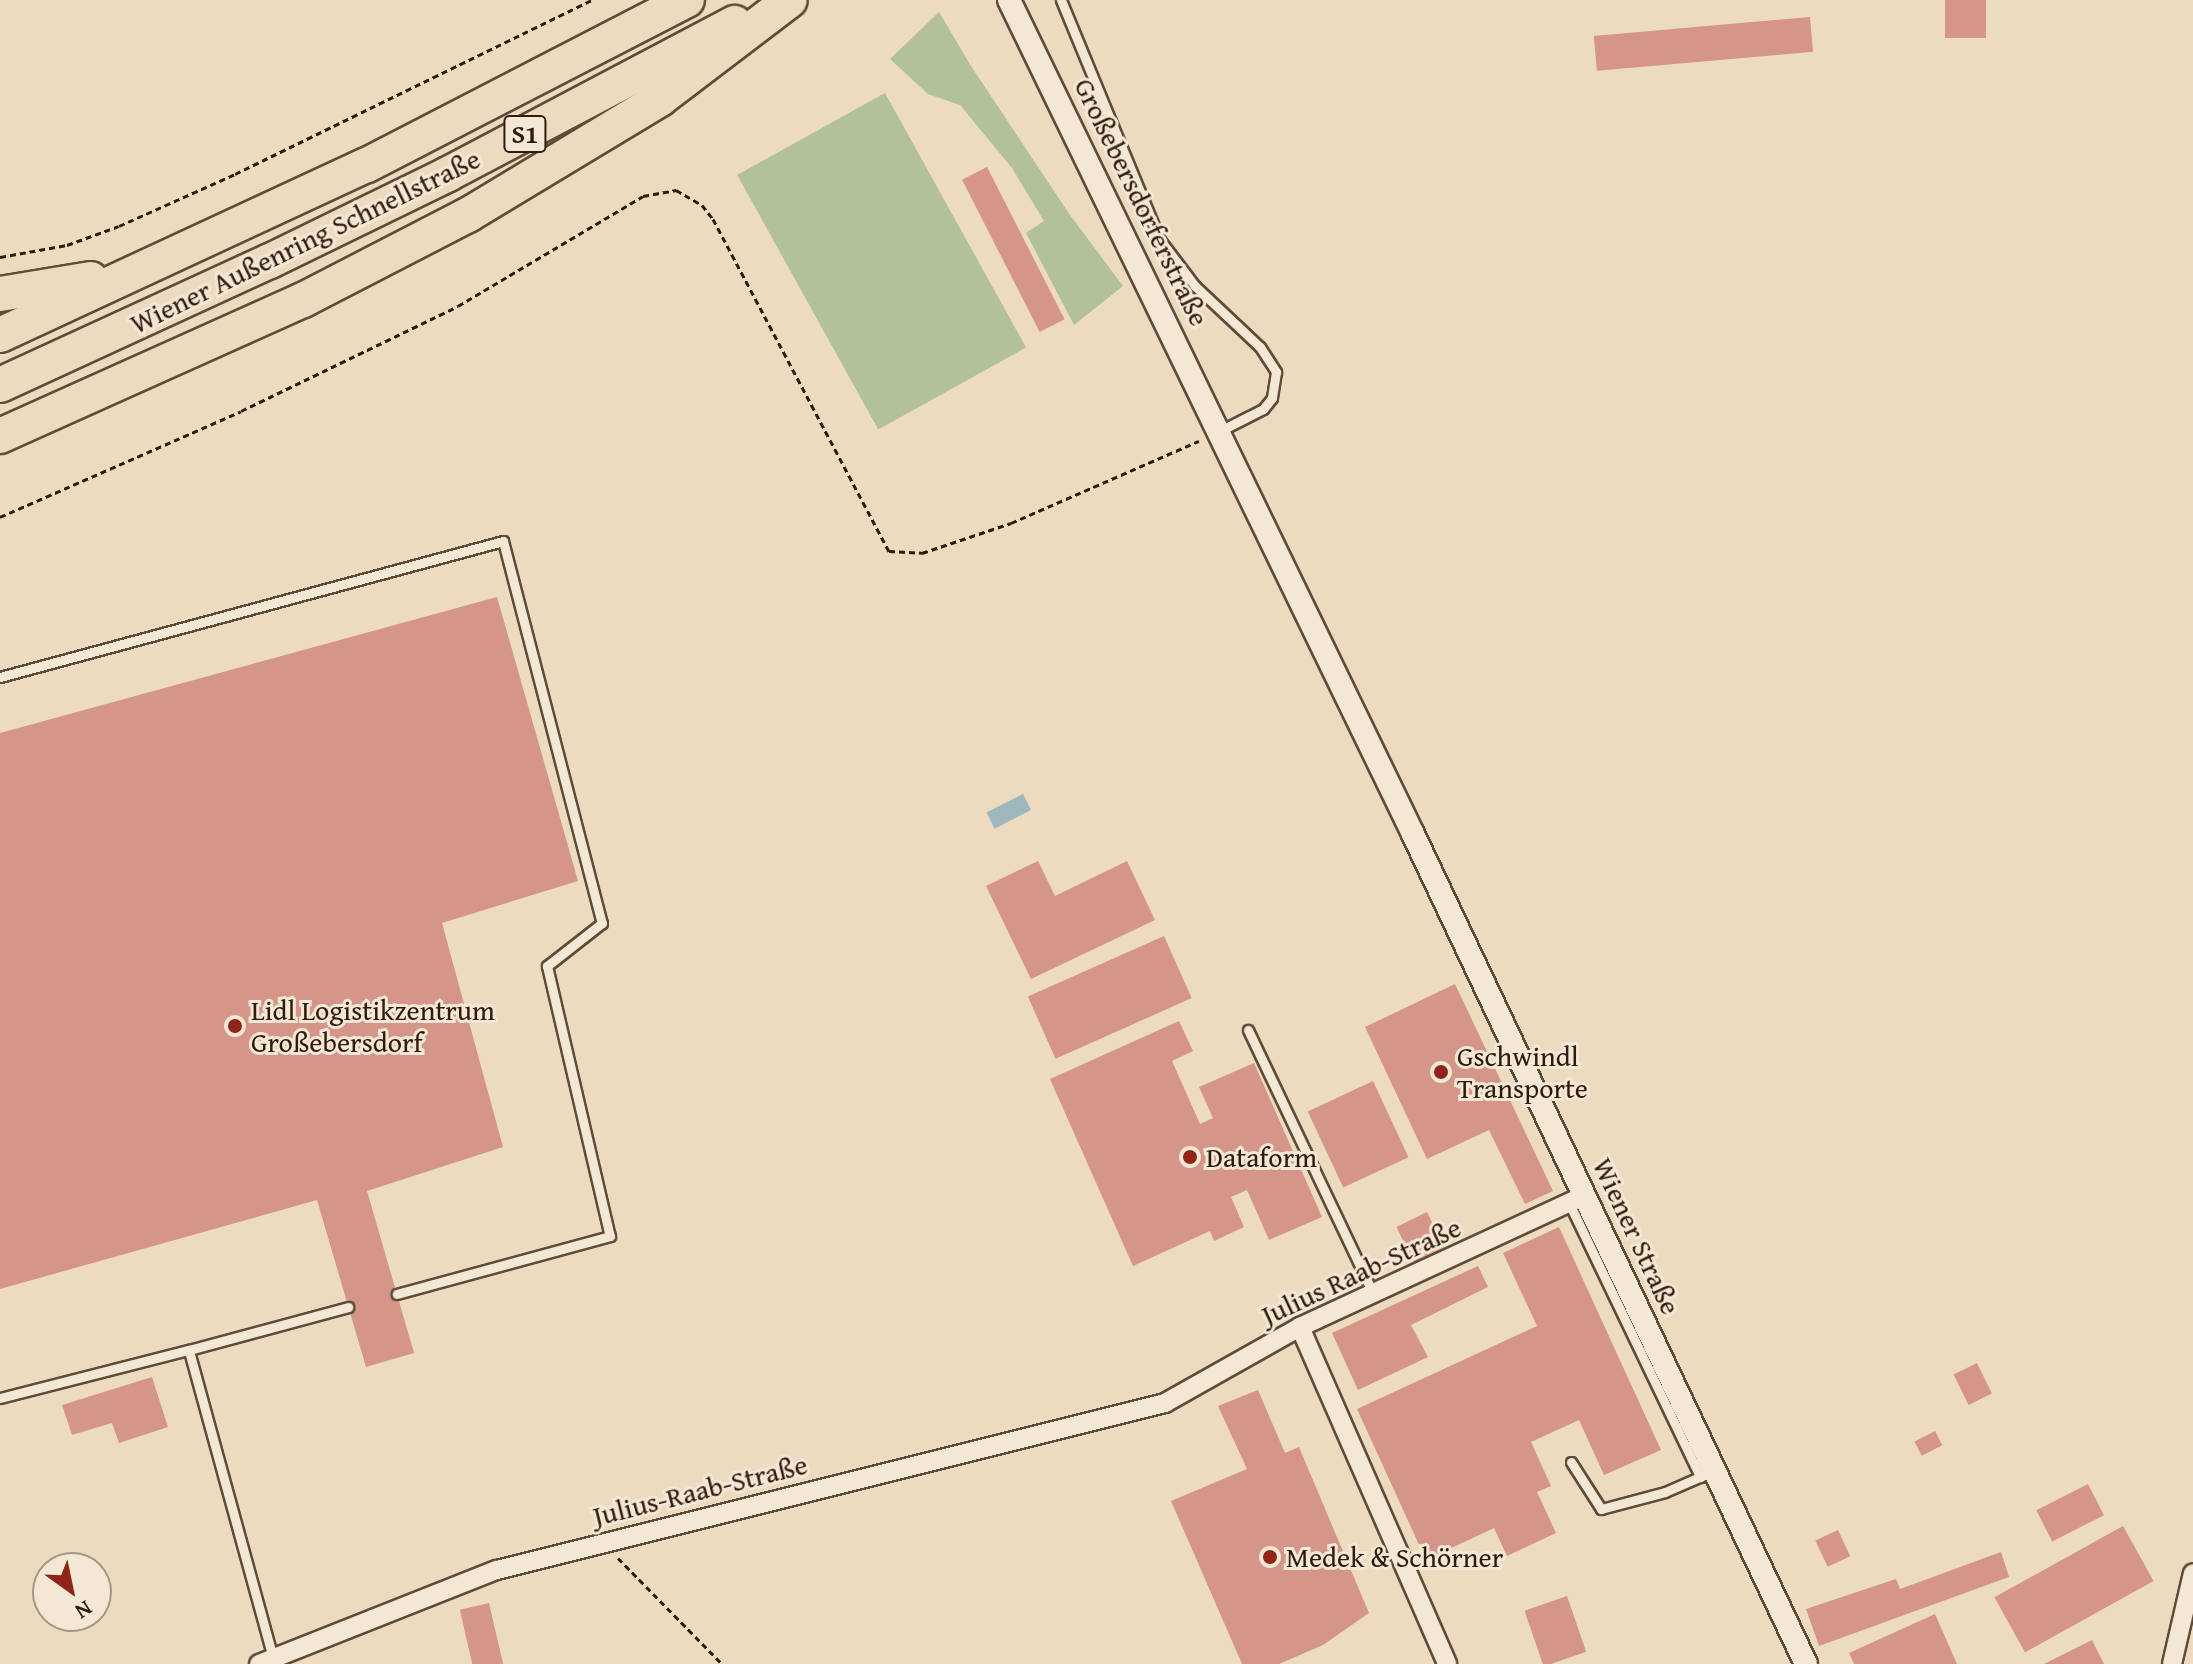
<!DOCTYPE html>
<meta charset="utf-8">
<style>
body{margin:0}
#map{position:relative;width:2193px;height:1664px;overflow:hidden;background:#eddbc0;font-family:"Gentium Book Plus",serif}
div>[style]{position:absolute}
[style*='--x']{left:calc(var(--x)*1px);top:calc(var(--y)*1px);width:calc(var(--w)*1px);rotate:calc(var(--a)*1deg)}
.green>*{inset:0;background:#b2c197;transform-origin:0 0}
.water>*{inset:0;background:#9fb8be;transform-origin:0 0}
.building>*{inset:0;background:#d59589;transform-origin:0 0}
.path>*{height:3px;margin-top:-1.5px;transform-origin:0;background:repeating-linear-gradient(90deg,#31190b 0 6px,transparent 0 10px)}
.roads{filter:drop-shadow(2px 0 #604a38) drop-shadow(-2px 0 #604a38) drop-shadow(0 2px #604a38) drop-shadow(0 -2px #604a38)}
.service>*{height:9px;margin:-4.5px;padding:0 4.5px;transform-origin:4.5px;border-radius:4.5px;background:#f3e8d6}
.minor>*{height:18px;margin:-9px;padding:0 9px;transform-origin:9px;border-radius:9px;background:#f3e8d6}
.tertiary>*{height:22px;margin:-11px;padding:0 11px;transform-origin:11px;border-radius:11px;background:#f3e8d6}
.motorway>*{height:34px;margin:-17px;padding:0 17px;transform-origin:17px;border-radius:17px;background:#eddbc0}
.dots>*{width:22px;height:22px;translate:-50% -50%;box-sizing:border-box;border:4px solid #f3e8d6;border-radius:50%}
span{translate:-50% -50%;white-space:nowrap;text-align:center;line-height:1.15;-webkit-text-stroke:6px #f3e8d6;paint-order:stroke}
.shield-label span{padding:2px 6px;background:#f3e8d6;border:2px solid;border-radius:6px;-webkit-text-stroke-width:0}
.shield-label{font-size:26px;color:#31190b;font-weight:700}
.street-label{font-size:28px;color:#31190b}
.poi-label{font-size:28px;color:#31190b}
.left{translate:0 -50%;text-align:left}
.north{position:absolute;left:32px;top:1552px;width:80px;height:80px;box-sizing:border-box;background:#f3e8d6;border:2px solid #a59585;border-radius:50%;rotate:147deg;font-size:22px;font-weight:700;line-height:32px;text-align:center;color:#31190b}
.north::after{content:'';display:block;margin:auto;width:28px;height:36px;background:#8f2418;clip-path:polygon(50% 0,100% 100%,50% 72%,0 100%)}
</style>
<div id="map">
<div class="green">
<div style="clip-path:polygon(939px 12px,971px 66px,1070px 215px,1123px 286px,1074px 325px,1026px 233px,1044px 221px,1012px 168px,960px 105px,928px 94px,890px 59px)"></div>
<div style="left:885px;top:93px;width:291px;height:169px;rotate:61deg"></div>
</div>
<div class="water">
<div style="left:1023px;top:794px;width:18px;height:41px;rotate:63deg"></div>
</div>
<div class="building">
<div style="left:1945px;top:0;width:41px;height:38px"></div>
<div style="left:1810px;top:17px;width:35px;height:217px;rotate:85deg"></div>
<div style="left:987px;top:167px;width:171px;height:28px;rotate:63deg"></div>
<div style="clip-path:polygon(497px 597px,578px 881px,442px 923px,503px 1147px,367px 1191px,414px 1353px,366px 1367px,317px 1200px,0 1289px,0 733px)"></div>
<div style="clip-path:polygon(1038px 861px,1055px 896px,1127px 861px,1155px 920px,1031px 979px,986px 886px)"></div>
<div style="left:1164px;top:936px;width:68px;height:149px;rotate:66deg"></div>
<div style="clip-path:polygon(1455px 984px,1553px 1191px,1525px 1204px,1489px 1130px,1427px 1159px,1365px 1027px)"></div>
<div style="clip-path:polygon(1179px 1021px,1193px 1051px,1172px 1061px,1200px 1124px,1213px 1118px,1199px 1087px,1254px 1063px,1322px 1217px,1269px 1240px,1247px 1190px,1231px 1197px,1244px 1227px,1214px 1241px,1210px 1231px,1133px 1266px,1050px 1079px)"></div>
<div style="left:1373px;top:1081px;width:84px;height:72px;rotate:65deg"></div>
<div style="left:1427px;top:1212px;width:39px;height:34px;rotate:64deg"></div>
<div style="clip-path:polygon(1559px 1227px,1661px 1450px,1604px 1475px,1579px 1420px,1531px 1442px,1551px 1486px,1537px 1492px,1556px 1533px,1507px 1556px,1494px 1528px,1426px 1560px,1357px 1409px,1537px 1326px,1503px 1253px)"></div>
<div style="clip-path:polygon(1478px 1266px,1488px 1287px,1411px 1325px,1428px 1357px,1358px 1390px,1332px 1333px)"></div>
<div style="left:1977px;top:1363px;width:34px;height:26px;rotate:64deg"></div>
<div style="clip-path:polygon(152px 1377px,168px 1427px,119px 1443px,112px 1423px,72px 1435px,62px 1405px)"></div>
<div style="clip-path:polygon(1258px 1390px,1285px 1453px,1299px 1447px,1369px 1613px,1323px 1645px,1279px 1664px,1242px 1664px,1171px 1501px,1247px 1469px,1218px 1406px)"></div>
<div style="left:1935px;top:1431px;width:16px;height:23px;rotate:63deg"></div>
<div style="left:2088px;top:1484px;width:35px;height:58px;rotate:63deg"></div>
<div style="left:2123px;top:1526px;width:63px;height:147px;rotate:61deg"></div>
<div style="left:1838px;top:1530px;width:29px;height:25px;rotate:65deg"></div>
<div style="clip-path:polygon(2001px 1552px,2009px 1577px,1819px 1646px,1806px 1609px,1896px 1579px,1900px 1589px)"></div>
<div style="left:1567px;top:1596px;width:59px;height:45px;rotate:71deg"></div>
<div style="left:489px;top:1603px;width:63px;height:30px;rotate:77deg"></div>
<div style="clip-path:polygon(1935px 1614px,1957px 1664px,1854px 1664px,1849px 1653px)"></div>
<div style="clip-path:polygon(2092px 1640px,2104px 1664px,2044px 1664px)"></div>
</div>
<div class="path">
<div style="--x:0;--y:257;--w:68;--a:-10.2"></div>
<div style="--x:67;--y:245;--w:55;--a:-20.1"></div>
<div style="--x:119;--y:226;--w:127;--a:-24.1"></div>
<div style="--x:235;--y:174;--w:397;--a:-26"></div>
<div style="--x:0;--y:517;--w:263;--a:-23.7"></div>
<div style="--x:241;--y:411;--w:241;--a:-25.8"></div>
<div style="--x:458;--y:306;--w:215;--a:-30.7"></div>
<div style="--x:643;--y:196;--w:34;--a:-10"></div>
<div style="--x:676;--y:190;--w:30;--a:30"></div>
<div style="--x:702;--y:205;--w:18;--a:52"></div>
<div style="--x:713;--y:219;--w:376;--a:62.1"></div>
<div style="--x:889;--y:551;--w:33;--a:3"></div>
<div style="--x:922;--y:553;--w:94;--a:-18.6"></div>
<div style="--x:1011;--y:523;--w:205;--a:-23.6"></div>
<div style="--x:618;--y:1558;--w:148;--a:45.5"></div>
</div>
<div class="roads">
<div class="service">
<div style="--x:1061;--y:0;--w:260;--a:67.6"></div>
<div style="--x:1160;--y:240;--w:58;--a:52.7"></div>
<div style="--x:1195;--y:286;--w:89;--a:43.2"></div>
<div style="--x:1260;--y:347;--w:30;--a:57"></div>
<div style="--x:1276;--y:372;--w:26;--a:99"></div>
<div style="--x:1272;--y:398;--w:14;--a:129"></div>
<div style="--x:1263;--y:409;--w:48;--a:152.9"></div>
<div style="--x:0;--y:677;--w:521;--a:-15.13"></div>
<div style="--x:503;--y:541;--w:395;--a:75.5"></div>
<div style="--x:602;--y:923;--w:70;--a:142"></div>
<div style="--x:547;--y:966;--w:277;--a:76.9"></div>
<div style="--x:610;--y:1236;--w:221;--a:164.8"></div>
<div style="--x:1248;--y:1030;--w:293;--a:64.6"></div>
<div style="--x:1569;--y:1203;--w:304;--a:64.4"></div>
<div style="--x:0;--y:1398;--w:195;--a:-14.3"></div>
<div style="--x:1571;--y:1462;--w:56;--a:57.4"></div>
<div style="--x:1601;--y:1509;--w:66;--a:-14.9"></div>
<div style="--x:1665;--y:1492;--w:43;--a:-23.6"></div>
<div style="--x:273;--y:1658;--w:319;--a:-105.3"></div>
<div style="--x:189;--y:1350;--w:165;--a:-15.1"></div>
</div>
<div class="minor">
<div style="--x:1300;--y:1327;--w:368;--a:66.4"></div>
<div style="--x:259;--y:1664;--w:256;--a:-21.6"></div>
<div style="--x:497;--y:1570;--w:689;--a:-14.04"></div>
<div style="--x:1165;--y:1403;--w:155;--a:-29.4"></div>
<div style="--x:1300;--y:1327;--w:313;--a:-24.8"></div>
<div style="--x:2172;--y:1664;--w:93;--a:-77"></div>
</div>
<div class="tertiary">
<div style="--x:1009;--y:0;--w:927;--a:64.15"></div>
<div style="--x:1413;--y:834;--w:918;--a:64.66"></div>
</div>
<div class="motorway">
<div style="--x:0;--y:294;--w:92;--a:-9.4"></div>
<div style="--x:0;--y:335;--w:404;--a:-24.9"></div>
<div style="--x:367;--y:165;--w:360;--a:-27.3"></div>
<div style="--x:0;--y:385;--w:297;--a:-24.7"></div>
<div style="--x:270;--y:261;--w:198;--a:-26"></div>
<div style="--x:448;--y:174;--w:324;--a:-27.8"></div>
<div style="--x:0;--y:436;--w:332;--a:-24.2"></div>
<div style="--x:303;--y:300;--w:186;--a:-27.3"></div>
<div style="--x:468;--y:215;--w:224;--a:-31.1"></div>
<div style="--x:660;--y:99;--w:163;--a:-37.3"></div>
</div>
</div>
<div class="dots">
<div style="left:235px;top:1026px;background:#8f2418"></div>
<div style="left:1441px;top:1072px;background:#8f2418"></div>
<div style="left:1190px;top:1157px;background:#8f2418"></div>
<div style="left:1270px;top:1557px;background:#8f2418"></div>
</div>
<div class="shield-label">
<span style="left:525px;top:134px">S1</span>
</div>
<div class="street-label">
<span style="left:1142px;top:202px;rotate:64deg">Großebersdorferstraße</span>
<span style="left:305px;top:241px;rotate:-26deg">Wiener Außenring Schnellstraße</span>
<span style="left:1637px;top:1236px;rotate:65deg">Wiener Straße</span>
<span style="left:1361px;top:1271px;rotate:-25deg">Julius Raab-Straße</span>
<span style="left:700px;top:1490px;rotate:-14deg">Julius-Raab-Straße</span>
</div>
<div class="poi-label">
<span class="left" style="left:251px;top:1026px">Lidl Logistikzentrum<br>Großebersdorf</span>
<span class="left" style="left:1457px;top:1072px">Gschwindl<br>Transporte</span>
<span class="left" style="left:1206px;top:1157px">Dataform</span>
<span class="left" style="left:1286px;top:1557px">Medek &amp; Schörner</span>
</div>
<div class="north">N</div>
</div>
